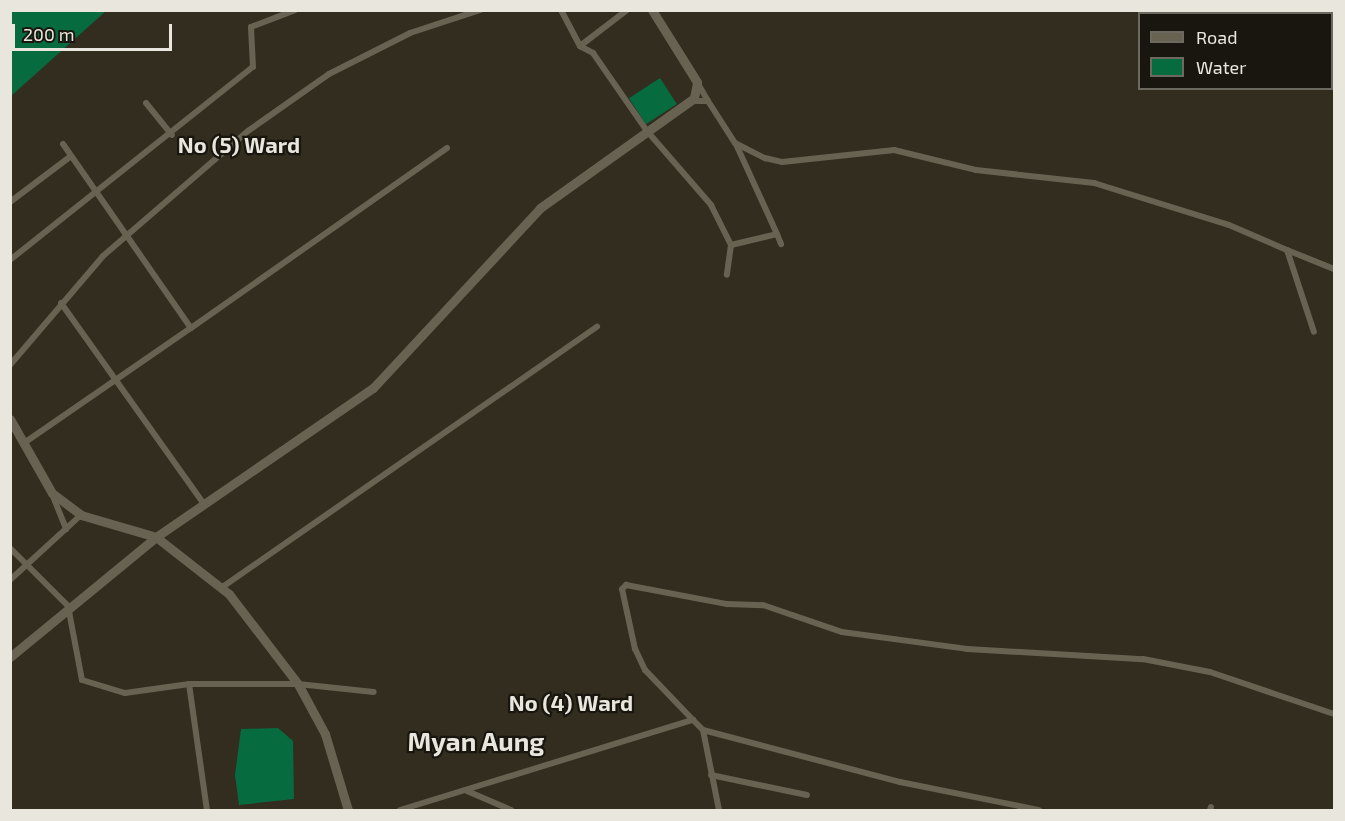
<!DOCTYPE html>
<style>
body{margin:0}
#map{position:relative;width:1345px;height:821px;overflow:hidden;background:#322d1f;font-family:"Exo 2",sans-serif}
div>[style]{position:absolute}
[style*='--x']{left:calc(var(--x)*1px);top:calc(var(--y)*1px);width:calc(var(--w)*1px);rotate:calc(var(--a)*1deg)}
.water>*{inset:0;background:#076b40;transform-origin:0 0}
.street>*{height:6px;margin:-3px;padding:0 3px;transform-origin:3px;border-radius:3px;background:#676252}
.secondary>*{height:9px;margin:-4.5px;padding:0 4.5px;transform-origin:4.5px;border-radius:4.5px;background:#676252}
span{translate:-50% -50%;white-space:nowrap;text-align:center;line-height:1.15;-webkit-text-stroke:4.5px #18160f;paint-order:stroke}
.quarter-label{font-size:22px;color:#e9e6dd;font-weight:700}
.district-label{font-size:26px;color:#e9e6dd;font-weight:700}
.frame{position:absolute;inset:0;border:12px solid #e9e6dd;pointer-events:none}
.legend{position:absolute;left:1138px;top:12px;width:195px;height:78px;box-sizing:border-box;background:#18160f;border:2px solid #6c6961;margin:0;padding:8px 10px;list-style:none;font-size:18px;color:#e9e6dd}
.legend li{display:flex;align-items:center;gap:12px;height:30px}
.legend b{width:30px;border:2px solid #6c6961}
.scale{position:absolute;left:12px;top:24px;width:160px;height:27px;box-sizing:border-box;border:3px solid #e9e6dd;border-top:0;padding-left:8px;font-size:18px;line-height:21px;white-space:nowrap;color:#e9e6dd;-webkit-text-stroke:4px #18160f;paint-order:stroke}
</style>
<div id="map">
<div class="water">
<div style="clip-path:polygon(11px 10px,106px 10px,106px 11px,11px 96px)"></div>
<div style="left:660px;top:78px;width:31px;height:37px;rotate:57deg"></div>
<div style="clip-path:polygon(278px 728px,293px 741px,294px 799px,239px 805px,235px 775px,241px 729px)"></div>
</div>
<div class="street">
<div style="--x:561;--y:10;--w:41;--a:62.2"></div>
<div style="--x:580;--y:46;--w:59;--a:-37.5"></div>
<div style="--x:580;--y:46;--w:15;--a:28"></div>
<div style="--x:593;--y:53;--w:95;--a:55.3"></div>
<div style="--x:647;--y:131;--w:98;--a:49.1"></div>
<div style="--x:711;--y:205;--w:45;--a:63.4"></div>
<div style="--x:731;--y:245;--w:30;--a:98"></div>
<div style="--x:691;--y:101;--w:17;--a:0"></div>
<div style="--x:708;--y:101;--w:22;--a:-120"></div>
<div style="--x:708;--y:101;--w:50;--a:57.3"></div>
<div style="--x:735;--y:143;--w:34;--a:27"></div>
<div style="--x:765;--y:158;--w:17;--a:13"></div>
<div style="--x:782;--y:162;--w:113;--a:-6.1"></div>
<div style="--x:894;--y:150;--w:84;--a:13.7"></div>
<div style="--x:976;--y:170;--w:119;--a:6.3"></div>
<div style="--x:1094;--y:183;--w:141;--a:17.3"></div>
<div style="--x:1229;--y:225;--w:63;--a:23.3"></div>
<div style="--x:1287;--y:250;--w:86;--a:71.8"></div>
<div style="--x:146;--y:103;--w:41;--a:50.9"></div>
<div style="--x:63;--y:144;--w:224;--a:55.2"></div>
<div style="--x:191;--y:328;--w:313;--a:-35.1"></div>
<div style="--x:10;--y:202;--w:76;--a:-37"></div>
<div style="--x:777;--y:234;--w:11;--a:68"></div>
<div style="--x:731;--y:245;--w:47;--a:-13.4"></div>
<div style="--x:777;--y:234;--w:99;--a:-114.5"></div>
<div style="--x:1287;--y:250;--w:51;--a:22"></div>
<div style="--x:10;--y:260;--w:310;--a:-38.5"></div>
<div style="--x:253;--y:67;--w:40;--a:-92.9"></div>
<div style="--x:251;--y:27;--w:47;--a:-21.1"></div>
<div style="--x:61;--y:303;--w:247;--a:54.6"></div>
<div style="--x:10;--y:365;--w:143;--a:-49.5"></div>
<div style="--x:103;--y:256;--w:191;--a:-40.8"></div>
<div style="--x:248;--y:131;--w:99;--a:-35.1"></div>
<div style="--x:329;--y:74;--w:91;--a:-26.8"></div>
<div style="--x:410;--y:33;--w:74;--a:-18.2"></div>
<div style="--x:24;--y:443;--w:203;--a:-34.6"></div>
<div style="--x:52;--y:494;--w:38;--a:68"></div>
<div style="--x:10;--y:548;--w:82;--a:45"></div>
<div style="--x:68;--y:606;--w:75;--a:79.3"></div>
<div style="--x:82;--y:680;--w:45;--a:16.8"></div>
<div style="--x:125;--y:693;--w:65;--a:-8"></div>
<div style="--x:189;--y:684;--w:127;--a:81.9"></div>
<div style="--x:10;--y:580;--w:96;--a:-42.5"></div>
<div style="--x:221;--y:588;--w:458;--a:-34.8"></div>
<div style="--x:189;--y:684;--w:109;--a:0"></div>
<div style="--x:298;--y:684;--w:76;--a:6"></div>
<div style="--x:693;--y:720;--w:14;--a:45"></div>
<div style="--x:703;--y:730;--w:204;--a:14.8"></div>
<div style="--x:900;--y:782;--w:142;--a:11.4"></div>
<div style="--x:703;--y:730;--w:82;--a:78.7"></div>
<div style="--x:711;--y:775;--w:98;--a:11.8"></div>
<div style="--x:467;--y:791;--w:48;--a:23.4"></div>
<div style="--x:400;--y:810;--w:307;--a:-17.1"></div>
<div style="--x:693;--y:720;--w:69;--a:-133.8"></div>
<div style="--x:645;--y:670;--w:23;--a:-115"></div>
<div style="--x:635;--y:649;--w:61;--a:-102.2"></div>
<div style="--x:622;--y:589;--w:6;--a:-45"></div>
<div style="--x:626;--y:585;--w:103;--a:10.7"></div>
<div style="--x:727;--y:604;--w:36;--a:2"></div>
<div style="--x:763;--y:605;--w:83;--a:18.9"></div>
<div style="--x:842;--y:632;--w:126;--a:7.7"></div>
<div style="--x:967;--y:649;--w:176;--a:3.3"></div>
<div style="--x:1143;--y:659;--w:68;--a:11"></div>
<div style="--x:1210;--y:672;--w:131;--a:18.7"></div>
<div style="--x:1210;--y:810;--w:3;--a:-72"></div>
</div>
<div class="secondary">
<div style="--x:10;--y:419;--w:85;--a:60.4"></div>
<div style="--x:52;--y:493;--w:36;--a:37"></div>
<div style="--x:81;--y:515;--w:78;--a:16.3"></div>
<div style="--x:156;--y:537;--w:93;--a:38"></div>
<div style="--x:229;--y:594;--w:113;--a:52.5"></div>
<div style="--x:298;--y:684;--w:57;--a:61.6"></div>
<div style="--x:325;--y:734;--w:79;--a:73.2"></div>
<div style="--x:10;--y:657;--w:189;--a:-39.4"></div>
<div style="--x:156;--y:537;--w:263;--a:-34.5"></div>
<div style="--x:373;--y:388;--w:246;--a:-47.1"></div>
<div style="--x:540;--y:208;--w:189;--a:-35.5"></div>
<div style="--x:694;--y:98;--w:16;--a:-79"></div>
<div style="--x:697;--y:82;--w:85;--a:-122"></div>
</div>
<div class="quarter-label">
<span style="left:239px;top:145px">No (5) Ward</span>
<span style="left:571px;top:703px">No (4) Ward</span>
</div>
<div class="district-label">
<span style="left:476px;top:741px">Myan Aung</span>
</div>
<div class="frame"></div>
<ul class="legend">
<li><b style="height:8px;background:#676252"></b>Road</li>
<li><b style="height:16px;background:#076b40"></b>Water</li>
</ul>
<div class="scale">200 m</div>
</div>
